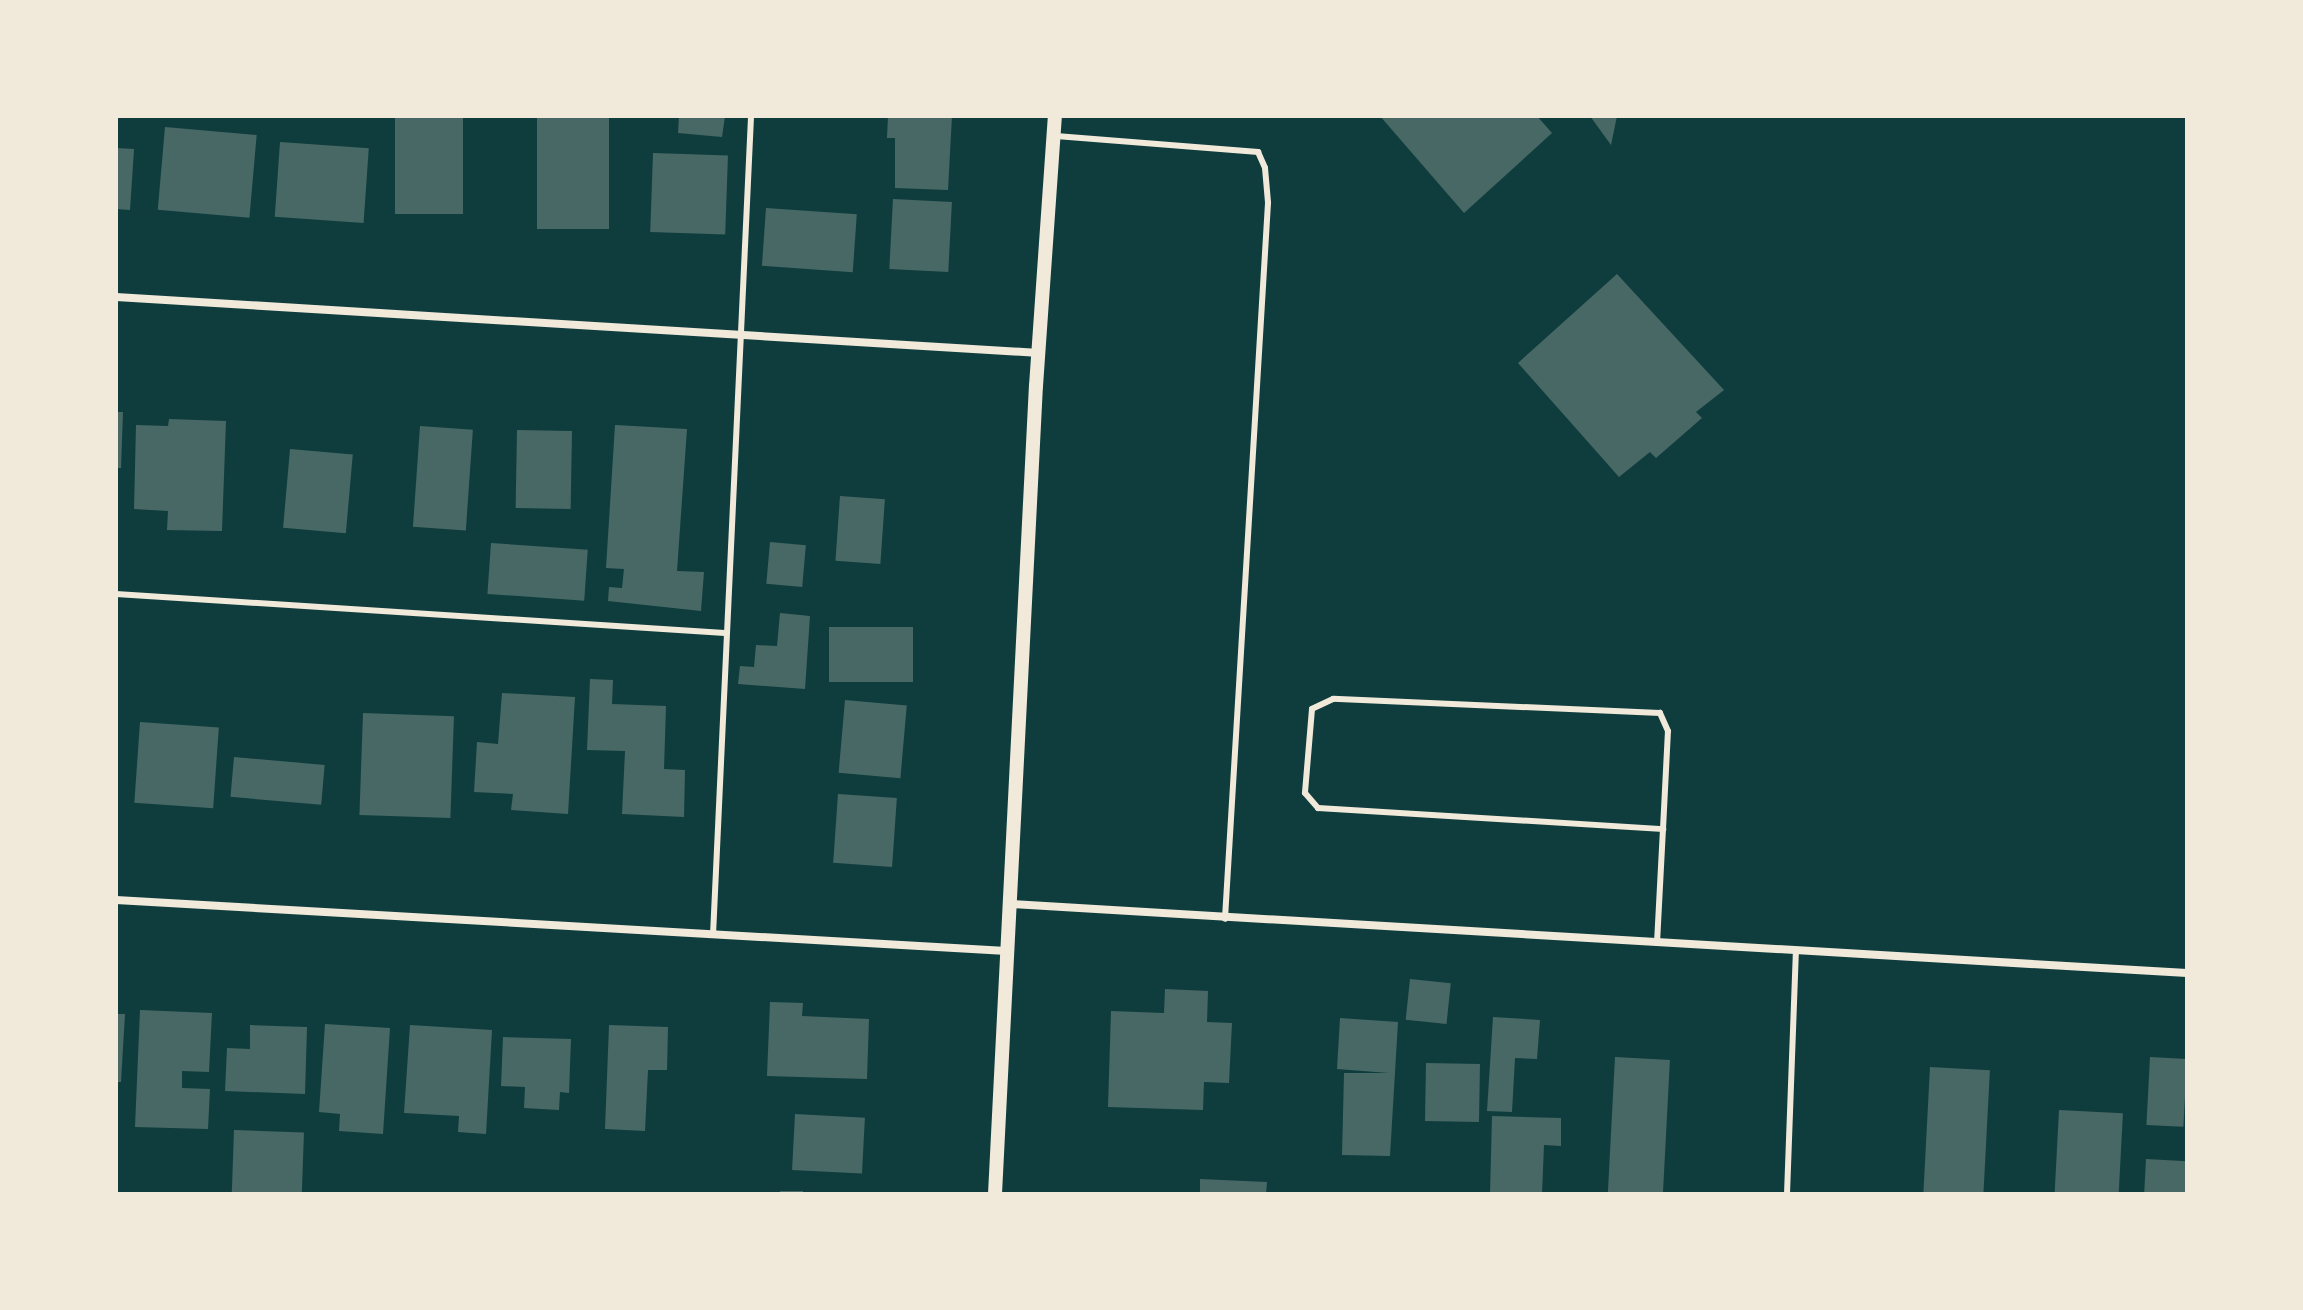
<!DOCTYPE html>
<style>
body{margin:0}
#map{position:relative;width:2303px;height:1310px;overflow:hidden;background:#0f3d3e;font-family:Cabin,sans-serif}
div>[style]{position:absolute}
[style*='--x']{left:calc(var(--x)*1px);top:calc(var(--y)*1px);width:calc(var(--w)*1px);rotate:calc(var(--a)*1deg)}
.building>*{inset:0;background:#486865;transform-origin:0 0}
.service>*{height:6px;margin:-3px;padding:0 3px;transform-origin:3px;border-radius:3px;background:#f1e9da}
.minor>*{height:8px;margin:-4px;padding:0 4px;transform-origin:4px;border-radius:4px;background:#f1e9da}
.tertiary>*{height:14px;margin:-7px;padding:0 7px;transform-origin:7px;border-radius:7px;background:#f1e9da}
span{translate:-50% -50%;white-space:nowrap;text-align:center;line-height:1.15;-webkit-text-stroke:8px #f1e9da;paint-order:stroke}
.frame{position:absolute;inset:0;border:118px solid #f1e9da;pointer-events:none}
</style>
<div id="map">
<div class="building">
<div style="left:395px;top:116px;width:68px;height:98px"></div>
<div style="left:537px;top:116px;width:72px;height:113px"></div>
<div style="clip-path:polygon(679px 116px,725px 116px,722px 137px,678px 133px)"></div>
<div style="clip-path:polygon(888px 116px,952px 116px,948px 190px,895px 188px,895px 138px,887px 138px)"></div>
<div style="clip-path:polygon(1380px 116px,1537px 116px,1552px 133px,1464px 213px)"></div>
<div style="clip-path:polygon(1590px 116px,1617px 116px,1611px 145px)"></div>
<div style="left:165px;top:127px;width:92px;height:83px;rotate:5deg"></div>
<div style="left:280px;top:142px;width:89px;height:75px;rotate:4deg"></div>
<div style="clip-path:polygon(116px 148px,134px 149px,130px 210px,116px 209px)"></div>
<div style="left:653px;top:153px;width:75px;height:79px;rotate:2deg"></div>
<div style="left:893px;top:199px;width:59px;height:70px;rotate:3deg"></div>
<div style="left:766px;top:208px;width:91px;height:58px;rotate:4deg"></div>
<div style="clip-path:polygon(1617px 274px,1724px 390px,1696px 412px,1702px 418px,1656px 458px,1650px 452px,1619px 477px,1518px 363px)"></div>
<div style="clip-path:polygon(116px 412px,123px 412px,121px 468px,116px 468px)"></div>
<div style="clip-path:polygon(169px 419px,226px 421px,222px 531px,167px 530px,168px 511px,134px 509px,136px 425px,168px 426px)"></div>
<div style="clip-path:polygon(615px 425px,687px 429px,677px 571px,704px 572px,701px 611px,608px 601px,609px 587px,622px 588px,624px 569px,606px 568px)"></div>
<div style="left:420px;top:426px;width:53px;height:101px;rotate:4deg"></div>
<div style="left:517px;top:430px;width:55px;height:78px;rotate:1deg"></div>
<div style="left:290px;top:449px;width:63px;height:79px;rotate:5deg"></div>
<div style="left:840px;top:496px;width:45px;height:65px;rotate:4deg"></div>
<div style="left:770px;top:542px;width:36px;height:42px;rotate:5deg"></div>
<div style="left:491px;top:543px;width:97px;height:51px;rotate:4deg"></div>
<div style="clip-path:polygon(780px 613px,810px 616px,805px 689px,738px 684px,740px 666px,754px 667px,756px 645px,777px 646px)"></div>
<div style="left:829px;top:627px;width:84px;height:55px"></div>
<div style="clip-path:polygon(590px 679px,613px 680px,612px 704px,666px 706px,664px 769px,685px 770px,684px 817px,622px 814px,625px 751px,587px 750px)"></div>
<div style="clip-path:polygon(502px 693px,575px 697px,568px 814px,511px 810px,513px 794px,474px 792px,477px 742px,498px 744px)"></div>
<div style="left:845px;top:700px;width:62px;height:73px;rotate:5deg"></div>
<div style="left:363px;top:713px;width:91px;height:102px;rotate:2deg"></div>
<div style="left:140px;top:722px;width:79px;height:81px;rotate:4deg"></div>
<div style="left:234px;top:757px;width:91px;height:40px;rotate:5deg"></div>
<div style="left:838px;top:794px;width:59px;height:69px;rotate:4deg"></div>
<div style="left:1410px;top:979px;width:41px;height:41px;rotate:6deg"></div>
<div style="clip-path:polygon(1165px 989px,1208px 991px,1207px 1022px,1232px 1023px,1229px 1083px,1204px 1082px,1203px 1110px,1108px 1107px,1111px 1011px,1164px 1013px)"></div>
<div style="clip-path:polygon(770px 1002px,803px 1003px,802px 1016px,869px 1019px,867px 1079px,767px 1076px)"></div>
<div style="clip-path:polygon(140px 1010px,212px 1013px,209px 1072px,182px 1071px,182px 1088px,210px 1089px,208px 1129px,135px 1127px)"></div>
<div style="clip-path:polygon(116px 1014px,125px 1014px,121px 1082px,116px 1082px)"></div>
<div style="clip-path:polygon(1493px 1017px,1540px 1020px,1537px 1059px,1515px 1058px,1512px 1112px,1487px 1111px)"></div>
<div style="clip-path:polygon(1340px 1018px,1398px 1022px,1390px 1156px,1342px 1155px,1344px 1073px,1389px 1073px,1337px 1069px)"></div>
<div style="clip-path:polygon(325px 1024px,390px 1028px,383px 1134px,339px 1131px,340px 1114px,319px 1112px)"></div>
<div style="clip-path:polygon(250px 1025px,307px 1027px,305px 1094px,225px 1091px,227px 1048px,250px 1049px)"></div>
<div style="clip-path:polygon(410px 1025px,492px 1030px,486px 1134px,458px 1132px,459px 1116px,404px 1113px)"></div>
<div style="clip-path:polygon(609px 1025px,668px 1027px,667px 1070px,648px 1070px,645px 1131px,605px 1129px)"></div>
<div style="clip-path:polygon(503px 1037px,571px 1039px,569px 1093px,560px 1092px,559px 1110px,524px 1108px,525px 1087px,501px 1086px)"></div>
<div style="left:1615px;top:1057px;width:55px;height:137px;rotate:3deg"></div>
<div style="left:2150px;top:1057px;width:37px;height:68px;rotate:3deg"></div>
<div style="left:1426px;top:1063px;width:54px;height:58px;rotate:1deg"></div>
<div style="left:1930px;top:1067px;width:60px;height:127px;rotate:3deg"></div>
<div style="left:2059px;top:1110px;width:64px;height:84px;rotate:3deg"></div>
<div style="left:795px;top:1114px;width:70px;height:56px;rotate:3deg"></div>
<div style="clip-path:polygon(1492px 1116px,1561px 1118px,1561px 1146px,1544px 1145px,1542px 1194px,1490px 1194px)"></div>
<div style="left:234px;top:1130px;width:70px;height:64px;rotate:2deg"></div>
<div style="left:2146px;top:1159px;width:41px;height:35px;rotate:3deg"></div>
<div style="clip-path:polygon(1200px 1179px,1267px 1182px,1266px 1194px,1200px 1194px)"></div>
<div style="left:780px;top:1191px;width:23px;height:3px"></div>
</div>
<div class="service">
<div style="--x:1056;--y:136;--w:203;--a:4.5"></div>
<div style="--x:1258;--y:152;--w:17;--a:66"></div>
<div style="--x:1265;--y:168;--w:35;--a:85"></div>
<div style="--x:1268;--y:203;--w:717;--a:93.44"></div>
<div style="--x:116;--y:594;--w:610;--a:3.66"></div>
<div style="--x:713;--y:935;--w:820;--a:-87.34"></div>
<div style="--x:1657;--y:943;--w:114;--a:-87"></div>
<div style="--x:1663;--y:829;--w:98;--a:-87.1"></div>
<div style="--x:1668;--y:731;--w:20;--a:-114"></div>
<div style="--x:1660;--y:713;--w:327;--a:-177.5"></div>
<div style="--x:1333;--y:699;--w:23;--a:155"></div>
<div style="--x:1312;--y:709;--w:84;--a:94.8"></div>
<div style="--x:1305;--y:793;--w:20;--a:49"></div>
<div style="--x:1318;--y:808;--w:346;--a:3.5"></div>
<div style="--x:1787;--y:1194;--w:243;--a:-87.9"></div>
</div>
<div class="minor">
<div style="--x:116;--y:297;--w:925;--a:3.47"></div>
<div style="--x:116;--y:900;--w:892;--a:3.28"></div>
<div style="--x:1010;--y:904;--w:1179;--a:3.36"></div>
</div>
<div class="tertiary">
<div style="--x:995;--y:1194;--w:809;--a:-87.1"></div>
<div style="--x:1036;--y:386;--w:271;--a:-86"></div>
</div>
<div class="frame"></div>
</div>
